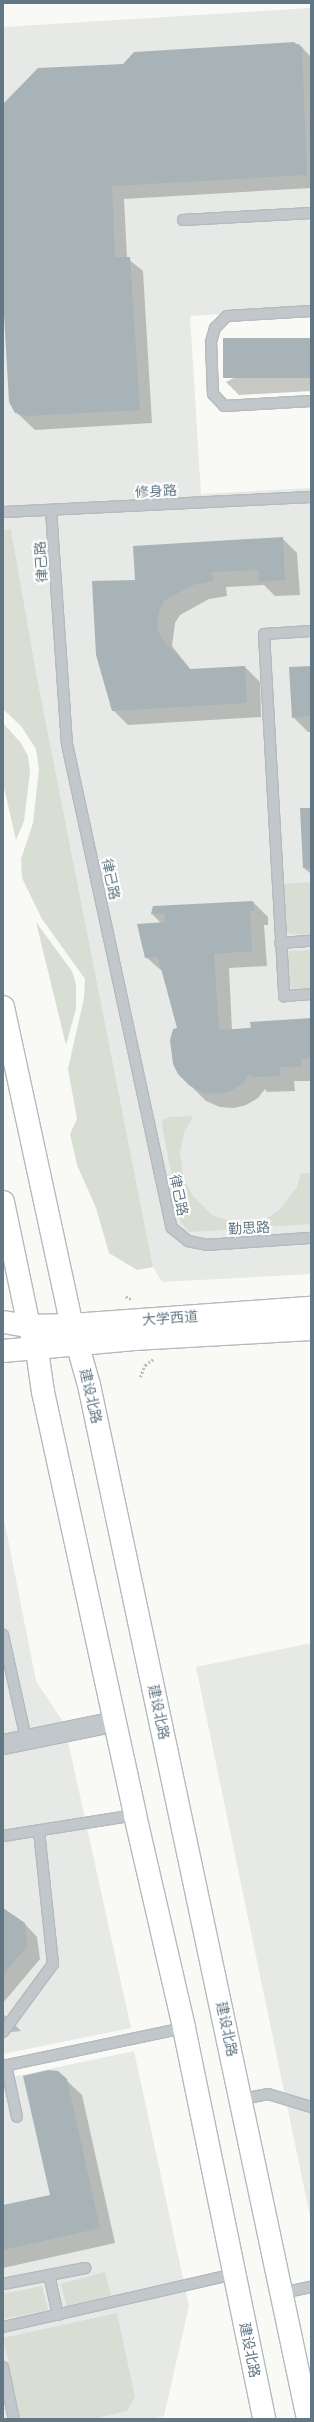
<!DOCTYPE html>
<meta charset="utf-8">
<style>
body{margin:0}
#map{position:relative;width:314px;height:2422px;overflow:hidden;background:#f9f9f6;font-family:Roboto,"Noto Sans SC",sans-serif}
div>[style]{position:absolute}
[style*='--x']{left:calc(var(--x)*1px);top:calc(var(--y)*1px);width:calc(var(--w)*1px);rotate:calc(var(--a)*1deg)}
.built>*{inset:0;background:#e7e9e7}
.green>*{inset:0;background:#d9ded5;transform-origin:0 0}
.shadow>*{inset:0;background:#0003}
.building>*{inset:0;background:#a8b3b8;transform-origin:0 0}
.path>*{height:2.5px;margin-top:-1.25px;transform-origin:0;background:repeating-linear-gradient(90deg,#bbbfc2 0 2px,transparent 0 4px)}
.roads{filter:drop-shadow(1px 0 #b3bbbf) drop-shadow(-1px 0 #b3bbbf) drop-shadow(0 1px #b3bbbf) drop-shadow(0 -1px #b3bbbf)}
.lane>*{height:10px;margin:-5px;padding:0 5px;transform-origin:5px;border-radius:5px;background:#c1c7ca}
.street>*{height:19px;margin:-9.5px;padding:0 9.5px;transform-origin:9.5px;border-radius:9.5px;background:#c1c7ca}
.secondary>*{height:22px;margin:-11px;padding:0 11px;transform-origin:11px;border-radius:11px;background:#fff}
.primary>*{height:22px;margin:-11px;padding:0 11px;transform-origin:11px;border-radius:11px;background:#fff}
span{translate:-50% -50%;white-space:nowrap;text-align:center;line-height:1.15;-webkit-text-stroke:4px #fff;paint-order:stroke}
.street-label{font-size:14px;color:#627783}
.frame{position:absolute;inset:0;border:4px solid #627783;pointer-events:none}
</style>
<div id="map">
<div class="built">
<div style="clip-path:polygon(311px 8px,311px 309px,190px 316px,201px 494px,311px 488px,311px 1274px,162px 1282px,153px 1267px,37px 677px,11px 529px,3px 530px,3px 27px)"></div>
<div style="clip-path:polygon(3px 1514px,36px 1681px,64px 1723px,131px 2028px,3px 2054px)"></div>
<div style="clip-path:polygon(311px 1643px,311px 2221px,196px 1667px)"></div>
<div style="clip-path:polygon(134px 2051px,189px 2306px,164px 2416px,151px 2419px,3px 2419px,3px 2079px)"></div>
</div>
<div class="green">
<div style="clip-path:polygon(11px 529px,37px 677px,153px 1267px,137px 1270px,109px 1253px,96px 1208px,77px 1165px,70px 1134px,77px 1119px,68px 1069px,84px 998px,85px 979px,42px 919px,22px 878px,21px 859px,33px 823px,39px 769px,36px 749px,21px 726px,3px 709px,3px 530px)"></div>
<div style="clip-path:polygon(3px 723px,21px 743px,28px 756px,30px 772px,24px 821px,16px 840px,3px 783px)"></div>
<div style="clip-path:polygon(311px 882px,311px 935px,290px 934px,285px 931px,282px 884px)"></div>
<div style="clip-path:polygon(36px 922px,72px 971px,76px 984px,76px 1009px,66px 1045px)"></div>
<div style="clip-path:polygon(311px 950px,311px 988px,293px 989px,289px 985px,286px 955px,289px 951px)"></div>
<div style="clip-path:polygon(193px 1116px,184px 1133px,180px 1153px,184px 1179px,193px 1196px,212px 1215px,239px 1224px,263px 1221px,279px 1210px,288px 1198px,297px 1187px,301px 1173px,311px 1173px,311px 1224px,190px 1232px,181px 1223px,162px 1126px,163px 1120px,169px 1117px)"></div>
<div style="left:105px;top:2272px;width:24px;height:46px;rotate:75deg"></div>
<div style="clip-path:polygon(42px 2286px,48px 2310px,3px 2319px,3px 2294px)"></div>
<div style="clip-path:polygon(117px 2313px,135px 2397px,127px 2411px,92px 2419px,21px 2419px,3px 2338px)"></div>
</div>
<div class="shadow">
<div style="clip-path:polygon(299px 44px,311px 57px,311px 188px,124px 199px,127px 258px,143px 271px,152px 423px,35px 430px,16px 412px,3px 280px,3px 105px,123px 65px,134px 53px)"></div>
<div style="clip-path:polygon(311px 339px,311px 391px,239px 395px,226px 382px)"></div>
<div style="clip-path:polygon(282px 538px,297px 553px,300px 595px,275px 596px,264px 585px,226px 587px,227px 596px,209px 599px,180px 615px,175px 623px,172px 646px,191px 670px,245px 667px,260px 682px,261px 717px,128px 725px,113px 710px,136px 581px)"></div>
<div style="clip-path:polygon(311px 667px,311px 732px,308px 732px,293px 717px)"></div>
<div style="clip-path:polygon(311px 809px,311px 874px,304px 868px)"></div>
<div style="clip-path:polygon(253px 902px,268px 917px,268px 925px,264px 925px,267px 966px,229px 968px,232px 1030px,311px 1019px,311px 1081px,294px 1081px,295px 1091px,267px 1092px,265px 1089px,258px 1098px,246px 1105px,234px 1108px,220px 1107px,206px 1101px,179px 1074px,178px 1029px,163px 972px,146px 957px,161px 923px,152px 914px)"></div>
<div style="clip-path:polygon(3px 1909px,24px 1923px,37px 1937px,40px 1959px,3px 2003px)"></div>
<div style="clip-path:polygon(3px 2014px,9px 2019px,21px 2031px,3px 2033px)"></div>
<div style="clip-path:polygon(66px 2080px,82px 2095px,115px 2243px,3px 2268px,3px 2206px,51px 2196px)"></div>
</div>
<div class="building">
<div style="clip-path:polygon(294px 42px,302px 48px,307px 175px,112px 186px,115px 257px,130px 257px,140px 410px,28px 416px,15px 413px,9px 402px,3px 297px,3px 104px,38px 68px,123px 64px,134px 52px)"></div>
<div style="left:311px;top:338px;width:40px;height:88px;rotate:90deg"></div>
<div style="clip-path:polygon(283px 537px,285px 580px,259px 582px,258px 570px,212px 572px,213px 581px,193px 585px,165px 600px,160px 608px,157px 621px,158px 631px,163px 640px,190px 669px,245px 666px,247px 703px,112px 711px,96px 655px,92px 581px,135px 580px,133px 546px)"></div>
<div style="clip-path:polygon(311px 666px,311px 716px,292px 718px,289px 667px)"></div>
<div style="clip-path:polygon(300px 808px,311px 808px,311px 868px,303px 868px)"></div>
<div style="clip-path:polygon(253px 901px,254px 911px,250px 911px,252px 951px,214px 954px,219px 1030px,251px 1028px,250px 1022px,311px 1018px,311px 1058px,301px 1059px,302px 1066px,280px 1067px,280px 1076px,251px 1077px,251px 1072px,243px 1083px,231px 1091px,218px 1094px,204px 1093px,190px 1086px,178px 1074px,173px 1064px,170px 1040px,173px 1029px,177px 1028px,158px 957px,145px 958px,137px 924px,165px 922px,165px 914px,151px 914px,153px 906px)"></div>
<div style="clip-path:polygon(3px 1908px,25px 1923px,27px 1946px,3px 1975px)"></div>
<div style="clip-path:polygon(48px 2070px,58px 2071px,67px 2079px,100px 2228px,3px 2250px,3px 2205px,50px 2195px,23px 2076px)"></div>
</div>
<div class="path">
<div style="--x:126;--y:1296;--w:7;--a:34"></div>
<div style="--x:140;--y:1377;--w:13;--a:-67"></div>
<div style="--x:145;--y:1365;--w:10;--a:-37"></div>
</div>
<div class="roads">
<div class="lane">
<div style="--x:183;--y:220;--w:128;--a:-3.1"></div>
<div style="--x:311;--y:311;--w:84;--a:176.6"></div>
<div style="--x:227;--y:316;--w:17;--a:135"></div>
<div style="--x:215;--y:328;--w:15;--a:106"></div>
<div style="--x:211;--y:342;--w:52;--a:87.8"></div>
<div style="--x:213;--y:394;--w:16;--a:47"></div>
<div style="--x:224;--y:406;--w:87;--a:-3.3"></div>
<div style="--x:51;--y:510;--w:235;--a:86.1"></div>
<div style="--x:67;--y:744;--w:495;--a:77.8"></div>
<div style="--x:172;--y:1228;--w:21;--a:39"></div>
<div style="--x:188;--y:1241;--w:19;--a:12"></div>
<div style="--x:207;--y:1245;--w:104;--a:-3.9"></div>
<div style="--x:3;--y:512;--w:308;--a:-2.8"></div>
<div style="--x:311;--y:631;--w:47;--a:176.3"></div>
<div style="--x:264;--y:634;--w:363;--a:86.8"></div>
<div style="--x:284;--y:996;--w:27;--a:-4"></div>
<div style="--x:280;--y:943;--w:31;--a:-4"></div>
<div style="--x:3;--y:1635;--w:107;--a:77.5"></div>
<div style="--x:3;--y:1836;--w:134;--a:-9"></div>
<div style="--x:3;--y:2032;--w:84;--a:-53.7"></div>
<div style="--x:53;--y:1964;--w:134;--a:-96"></div>
<div style="--x:6;--y:2065;--w:53;--a:78.1"></div>
<div style="--x:3;--y:2066;--w:185;--a:-11.9"></div>
<div style="--x:242;--y:2099;--w:26;--a:-11"></div>
<div style="--x:268;--y:2094;--w:45;--a:16.8"></div>
<div style="--x:49;--y:2275;--w:41;--a:77.3"></div>
<div style="--x:3;--y:2284;--w:84;--a:-11"></div>
<div style="--x:282;--y:2293;--w:30;--a:-12"></div>
<div style="--x:3;--y:2327;--w:238;--a:-12.9"></div>
<div style="--x:3;--y:2367;--w:53;--a:78.1"></div>
</div>
<div class="street">
<div style="--x:3;--y:1744;--w:114;--a:-11.6"></div>
</div>
<div class="secondary">
<div style="--x:3;--y:1322;--w:26;--a:9"></div>
<div style="--x:29;--y:1326;--w:43;--a:-1.3"></div>
<div style="--x:72;--y:1325;--w:240;--a:-4.1"></div>
<div style="--x:3;--y:1351;--w:132;--a:-5.2"></div>
<div style="--x:134;--y:1339;--w:177;--a:-3.2"></div>
</div>
<div class="primary">
<div style="--x:3;--y:1007;--w:325;--a:77.8"></div>
<div style="--x:72;--y:1325;--w:62;--a:74.2"></div>
<div style="--x:89;--y:1385;--w:1057;--a:78.04"></div>
<div style="--x:3;--y:1202;--w:127;--a:78.2"></div>
<div style="--x:29;--y:1326;--w:25;--a:72"></div>
<div style="--x:37;--y:1350;--w:42;--a:81.9"></div>
<div style="--x:43;--y:1392;--w:433;--a:77.7"></div>
<div style="--x:135;--y:1815;--w:219;--a:77"></div>
<div style="--x:184;--y:2028;--w:399;--a:78.4"></div>
</div>
</div>
<div class="street-label">
<span style="left:156px;top:491px;rotate:-3deg">修身路</span>
<span style="left:41px;top:562px;rotate:-94deg">律己路</span>
<span style="left:111px;top:879px;rotate:78deg">律己路</span>
<span style="left:179px;top:1195px;rotate:78deg">律己路</span>
<span style="left:249px;top:1228px;rotate:-3deg">勤思路</span>
<span style="left:170px;top:1318px;rotate:-4deg">大学西道</span>
<span style="left:91px;top:1396px;rotate:77deg">建设北路</span>
<span style="left:159px;top:1712px;rotate:78deg">建设北路</span>
<span style="left:227px;top:2029px;rotate:78deg">建设北路</span>
<span style="left:250px;top:2350px;rotate:79deg">建设北路</span>
</div>
<div class="frame"></div>
</div>
